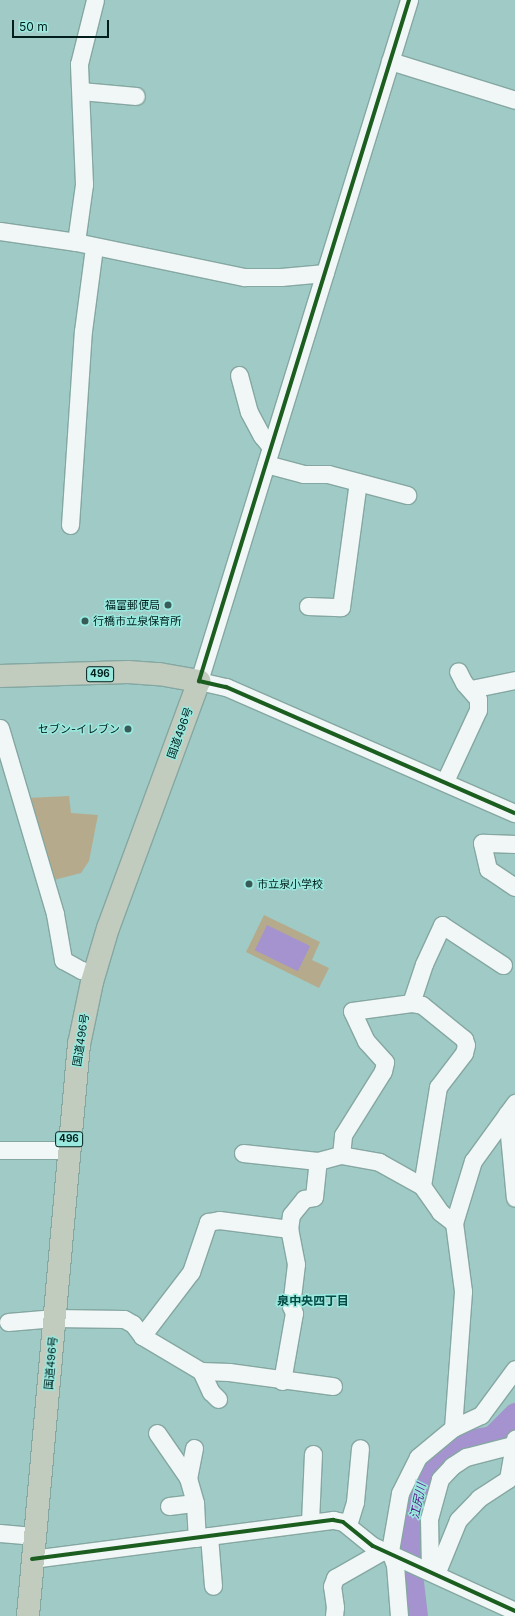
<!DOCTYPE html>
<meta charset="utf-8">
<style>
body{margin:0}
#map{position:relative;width:515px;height:1616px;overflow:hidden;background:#9fcac5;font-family:Inter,"Noto Sans JP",sans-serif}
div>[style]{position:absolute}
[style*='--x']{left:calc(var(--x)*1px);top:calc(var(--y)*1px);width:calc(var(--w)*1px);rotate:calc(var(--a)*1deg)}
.green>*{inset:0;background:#b5ab8c}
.water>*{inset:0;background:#a493cf;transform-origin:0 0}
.river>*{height:23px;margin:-11.5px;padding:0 11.5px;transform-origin:11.5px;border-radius:11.5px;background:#a493cf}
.roads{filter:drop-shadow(1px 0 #85a7a2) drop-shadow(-1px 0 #85a7a2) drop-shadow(0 1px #85a7a2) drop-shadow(0 -1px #85a7a2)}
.minor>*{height:17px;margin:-8.5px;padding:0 8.5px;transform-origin:8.5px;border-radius:8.5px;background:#f1f7f6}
.highway>*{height:22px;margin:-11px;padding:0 11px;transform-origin:11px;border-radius:11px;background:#c1ccbf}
.cycleway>*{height:4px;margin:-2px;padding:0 2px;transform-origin:2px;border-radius:2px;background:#1b5e20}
.dots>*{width:11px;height:11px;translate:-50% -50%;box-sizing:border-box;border:2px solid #9ae9df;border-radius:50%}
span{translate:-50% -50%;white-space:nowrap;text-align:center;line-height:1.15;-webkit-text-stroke:3px #9ae9df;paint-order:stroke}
.shield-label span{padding:1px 3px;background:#9ae9df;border:1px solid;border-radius:3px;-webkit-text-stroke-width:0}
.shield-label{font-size:10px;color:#001f1c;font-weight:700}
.poi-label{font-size:11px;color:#001f1c}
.right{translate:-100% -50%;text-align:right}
.left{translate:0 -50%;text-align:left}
.street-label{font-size:11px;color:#001f1c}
.neighbourhood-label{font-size:12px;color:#054b45;font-weight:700}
.water-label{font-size:12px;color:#5b2089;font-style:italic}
.scale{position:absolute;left:12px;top:20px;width:97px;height:18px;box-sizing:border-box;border:2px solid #001f1c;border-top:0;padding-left:5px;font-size:12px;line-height:14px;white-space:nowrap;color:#001f1c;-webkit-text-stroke:3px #9ae9df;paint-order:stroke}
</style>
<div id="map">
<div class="green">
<div style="clip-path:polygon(69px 796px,71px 813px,98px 815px,89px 861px,81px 873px,50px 881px,27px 798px)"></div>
<div style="clip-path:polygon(264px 915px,320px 942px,312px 960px,329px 968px,319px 988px,246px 952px)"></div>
</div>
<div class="water">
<div style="left:267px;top:925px;width:48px;height:28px;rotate:26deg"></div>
</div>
<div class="river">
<div style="--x:416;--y:1616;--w:68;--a:-96.7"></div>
<div style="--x:408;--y:1548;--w:70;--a:-79.3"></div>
<div style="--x:421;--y:1479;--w:24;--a:-52"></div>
<div style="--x:436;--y:1460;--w:25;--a:-40"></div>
<div style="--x:455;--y:1444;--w:38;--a:-11"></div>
<div style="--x:492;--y:1437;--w:33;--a:-45"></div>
</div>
<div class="roads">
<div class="minor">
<div style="--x:409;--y:0;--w:713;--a:107.14"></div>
<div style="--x:199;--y:681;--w:28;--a:13"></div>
<div style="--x:226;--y:687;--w:315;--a:23.6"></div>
<div style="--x:390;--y:61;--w:131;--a:17.3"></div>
<div style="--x:81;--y:91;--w:55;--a:5.2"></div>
<div style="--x:0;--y:231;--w:77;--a:8.2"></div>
<div style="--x:76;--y:242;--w:172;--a:11.8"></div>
<div style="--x:244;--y:277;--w:37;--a:0"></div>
<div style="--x:281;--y:277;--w:44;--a:-5.2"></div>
<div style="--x:76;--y:242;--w:59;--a:-82.1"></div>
<div style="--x:84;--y:184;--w:120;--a:-92.4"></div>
<div style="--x:79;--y:64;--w:66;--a:-76"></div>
<div style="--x:239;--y:375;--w:38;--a:75"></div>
<div style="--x:249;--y:412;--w:27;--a:62"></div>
<div style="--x:262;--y:436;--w:14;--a:51"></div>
<div style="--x:266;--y:464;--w:38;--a:15"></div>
<div style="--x:303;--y:474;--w:25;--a:0"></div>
<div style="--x:328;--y:474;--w:82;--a:14.9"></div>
<div style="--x:70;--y:525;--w:194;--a:-86.2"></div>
<div style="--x:83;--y:331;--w:85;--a:-82.5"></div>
<div style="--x:308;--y:606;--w:33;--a:2"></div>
<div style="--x:341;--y:607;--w:126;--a:-82.3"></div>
<div style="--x:471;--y:689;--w:45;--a:-11.6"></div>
<div style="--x:0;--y:728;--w:194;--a:73.5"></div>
<div style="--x:55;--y:914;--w:47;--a:80.1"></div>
<div style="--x:63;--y:960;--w:21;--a:29"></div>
<div style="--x:81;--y:970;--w:13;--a:13"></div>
<div style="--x:445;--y:781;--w:78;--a:-65.1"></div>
<div style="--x:478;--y:710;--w:11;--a:-90"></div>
<div style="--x:478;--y:699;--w:21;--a:-131"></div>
<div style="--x:464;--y:683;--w:13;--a:-117"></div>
<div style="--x:515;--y:844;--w:33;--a:-178"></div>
<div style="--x:482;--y:843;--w:27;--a:77"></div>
<div style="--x:488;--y:869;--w:32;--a:34"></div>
<div style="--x:411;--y:1003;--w:41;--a:-71.6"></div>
<div style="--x:424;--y:964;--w:43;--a:-65.2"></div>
<div style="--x:442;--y:925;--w:73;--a:33.3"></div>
<div style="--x:507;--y:1114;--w:84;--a:84.6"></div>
<div style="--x:0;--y:1150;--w:68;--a:0"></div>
<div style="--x:243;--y:1153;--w:75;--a:6.1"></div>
<div style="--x:318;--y:1161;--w:24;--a:-15"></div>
<div style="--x:341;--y:1155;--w:39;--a:10"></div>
<div style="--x:379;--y:1162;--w:49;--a:29.2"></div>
<div style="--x:422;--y:1186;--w:32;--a:55"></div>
<div style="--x:440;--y:1212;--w:18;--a:38"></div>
<div style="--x:341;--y:1155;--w:20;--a:-84"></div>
<div style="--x:343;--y:1135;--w:75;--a:-58"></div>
<div style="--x:383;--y:1071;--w:9;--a:-77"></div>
<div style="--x:385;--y:1062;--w:28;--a:-132"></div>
<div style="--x:366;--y:1041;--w:33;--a:-115"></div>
<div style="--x:352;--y:1011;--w:60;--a:-7.7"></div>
<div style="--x:411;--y:1003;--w:11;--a:10"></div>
<div style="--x:422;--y:1005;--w:54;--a:39"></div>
<div style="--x:464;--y:1039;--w:6;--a:72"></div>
<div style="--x:466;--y:1045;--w:8;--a:104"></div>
<div style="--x:464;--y:1053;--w:43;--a:127.4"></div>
<div style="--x:438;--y:1087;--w:100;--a:99.2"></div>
<div style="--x:8;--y:1322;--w:47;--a:-4.9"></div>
<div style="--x:55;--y:1318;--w:69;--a:0.8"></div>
<div style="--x:124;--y:1319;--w:10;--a:29"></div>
<div style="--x:133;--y:1324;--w:15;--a:53"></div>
<div style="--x:142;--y:1336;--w:69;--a:30.7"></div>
<div style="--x:201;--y:1371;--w:28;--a:2"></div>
<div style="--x:229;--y:1372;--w:105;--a:7.7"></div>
<div style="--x:142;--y:1336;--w:81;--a:-52.6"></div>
<div style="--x:191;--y:1272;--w:53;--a:-71.2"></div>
<div style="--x:208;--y:1222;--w:11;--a:-10"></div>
<div style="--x:219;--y:1220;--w:71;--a:7.3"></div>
<div style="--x:201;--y:1371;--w:23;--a:65"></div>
<div style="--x:211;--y:1392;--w:10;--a:45"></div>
<div style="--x:282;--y:1381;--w:69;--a:-80"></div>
<div style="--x:294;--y:1313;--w:8;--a:-113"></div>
<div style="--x:291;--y:1306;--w:42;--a:-83.2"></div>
<div style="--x:296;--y:1264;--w:36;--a:-101"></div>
<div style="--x:289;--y:1229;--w:14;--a:-82"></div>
<div style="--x:291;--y:1215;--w:21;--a:-51"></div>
<div style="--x:304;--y:1199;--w:10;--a:-11"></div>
<div style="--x:314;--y:1197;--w:36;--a:-84"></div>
<div style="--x:453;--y:1428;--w:137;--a:-85.8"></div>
<div style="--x:463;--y:1291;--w:69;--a:-97.5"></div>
<div style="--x:454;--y:1223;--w:65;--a:-73"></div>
<div style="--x:473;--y:1161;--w:72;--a:-54.1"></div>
<div style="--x:157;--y:1433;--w:55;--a:55.4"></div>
<div style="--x:194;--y:1448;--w:31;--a:101"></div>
<div style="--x:188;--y:1478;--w:26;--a:74"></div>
<div style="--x:169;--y:1506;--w:26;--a:-7"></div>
<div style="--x:195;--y:1503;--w:35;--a:87"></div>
<div style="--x:310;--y:1522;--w:68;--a:-87.5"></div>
<div style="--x:348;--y:1525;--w:24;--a:-73"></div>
<div style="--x:355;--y:1502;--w:54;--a:-84.7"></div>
<div style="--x:0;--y:1533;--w:36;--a:5"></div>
<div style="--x:209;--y:1536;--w:50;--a:85.4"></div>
<div style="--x:32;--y:1559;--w:304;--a:-7.4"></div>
<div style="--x:333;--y:1520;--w:10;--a:11"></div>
<div style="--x:343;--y:1522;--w:38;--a:39"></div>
<div style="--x:373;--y:1546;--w:156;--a:24.6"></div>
<div style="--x:430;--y:1570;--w:51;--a:-91.1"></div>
<div style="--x:429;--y:1519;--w:41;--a:-74.6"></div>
<div style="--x:440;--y:1479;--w:18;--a:-47"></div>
<div style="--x:452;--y:1466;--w:17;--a:-33"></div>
<div style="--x:466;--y:1457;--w:48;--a:-14.6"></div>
<div style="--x:436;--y:1574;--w:58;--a:-67.8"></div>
<div style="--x:458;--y:1520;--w:30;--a:-46"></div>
<div style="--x:479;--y:1498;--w:35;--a:-33"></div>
<div style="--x:508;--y:1479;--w:41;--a:-80.1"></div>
<div style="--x:334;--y:1616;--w:9;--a:-84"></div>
<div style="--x:335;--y:1607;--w:21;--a:-98"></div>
<div style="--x:332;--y:1586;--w:9;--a:-69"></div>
<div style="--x:335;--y:1578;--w:56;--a:-29.7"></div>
<div style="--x:399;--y:1616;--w:51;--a:-94.5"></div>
<div style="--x:395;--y:1565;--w:15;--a:-110"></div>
<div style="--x:390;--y:1551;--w:59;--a:-80.2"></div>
<div style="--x:400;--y:1493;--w:40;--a:-63.4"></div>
<div style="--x:418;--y:1457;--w:45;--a:-39.6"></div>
<div style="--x:453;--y:1428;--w:31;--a:-25"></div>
<div style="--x:481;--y:1415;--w:57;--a:-53.5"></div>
</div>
<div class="highway">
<div style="--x:0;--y:676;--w:128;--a:-1.8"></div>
<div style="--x:128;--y:672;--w:31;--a:4"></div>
<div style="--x:159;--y:674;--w:41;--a:9.9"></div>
<div style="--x:199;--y:681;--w:263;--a:110.2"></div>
<div style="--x:108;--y:928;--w:56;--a:106.5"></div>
<div style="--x:92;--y:982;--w:63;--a:101.8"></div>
<div style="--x:79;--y:1044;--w:574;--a:95.1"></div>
</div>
</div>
<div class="cycleway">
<div style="--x:409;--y:0;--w:713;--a:107.14"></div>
<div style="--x:199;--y:681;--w:28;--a:13"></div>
<div style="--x:226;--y:687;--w:315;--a:23.6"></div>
<div style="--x:32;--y:1559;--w:304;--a:-7.4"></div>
<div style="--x:333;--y:1520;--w:10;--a:11"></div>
<div style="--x:343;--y:1522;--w:38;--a:39"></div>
<div style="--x:373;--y:1546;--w:156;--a:24.6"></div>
</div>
<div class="dots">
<div style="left:168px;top:605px;background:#385b57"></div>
<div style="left:85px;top:621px;background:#385b57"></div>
<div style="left:128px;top:729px;background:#385b57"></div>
<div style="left:249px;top:884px;background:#385b57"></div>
</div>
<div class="shield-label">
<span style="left:100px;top:674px">496</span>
<span style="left:69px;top:1139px">496</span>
</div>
<div class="poi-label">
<span class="right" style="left:160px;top:605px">福富郵便局</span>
<span class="left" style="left:93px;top:621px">行橋市立泉保育所</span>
<span class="right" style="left:120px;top:729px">セブン-イレブン</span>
<span class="left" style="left:257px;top:884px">市立泉小学校</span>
</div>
<div class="street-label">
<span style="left:180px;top:733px;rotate:-70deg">国道496号</span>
<span style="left:81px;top:1040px;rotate:-81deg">国道496号</span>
<span style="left:51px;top:1363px;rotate:-85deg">国道496号</span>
</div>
<div class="neighbourhood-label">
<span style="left:313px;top:1301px">泉中央四丁目</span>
</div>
<div class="water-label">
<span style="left:418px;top:1501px;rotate:-78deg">江尻川</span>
</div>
<div class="scale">50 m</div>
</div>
